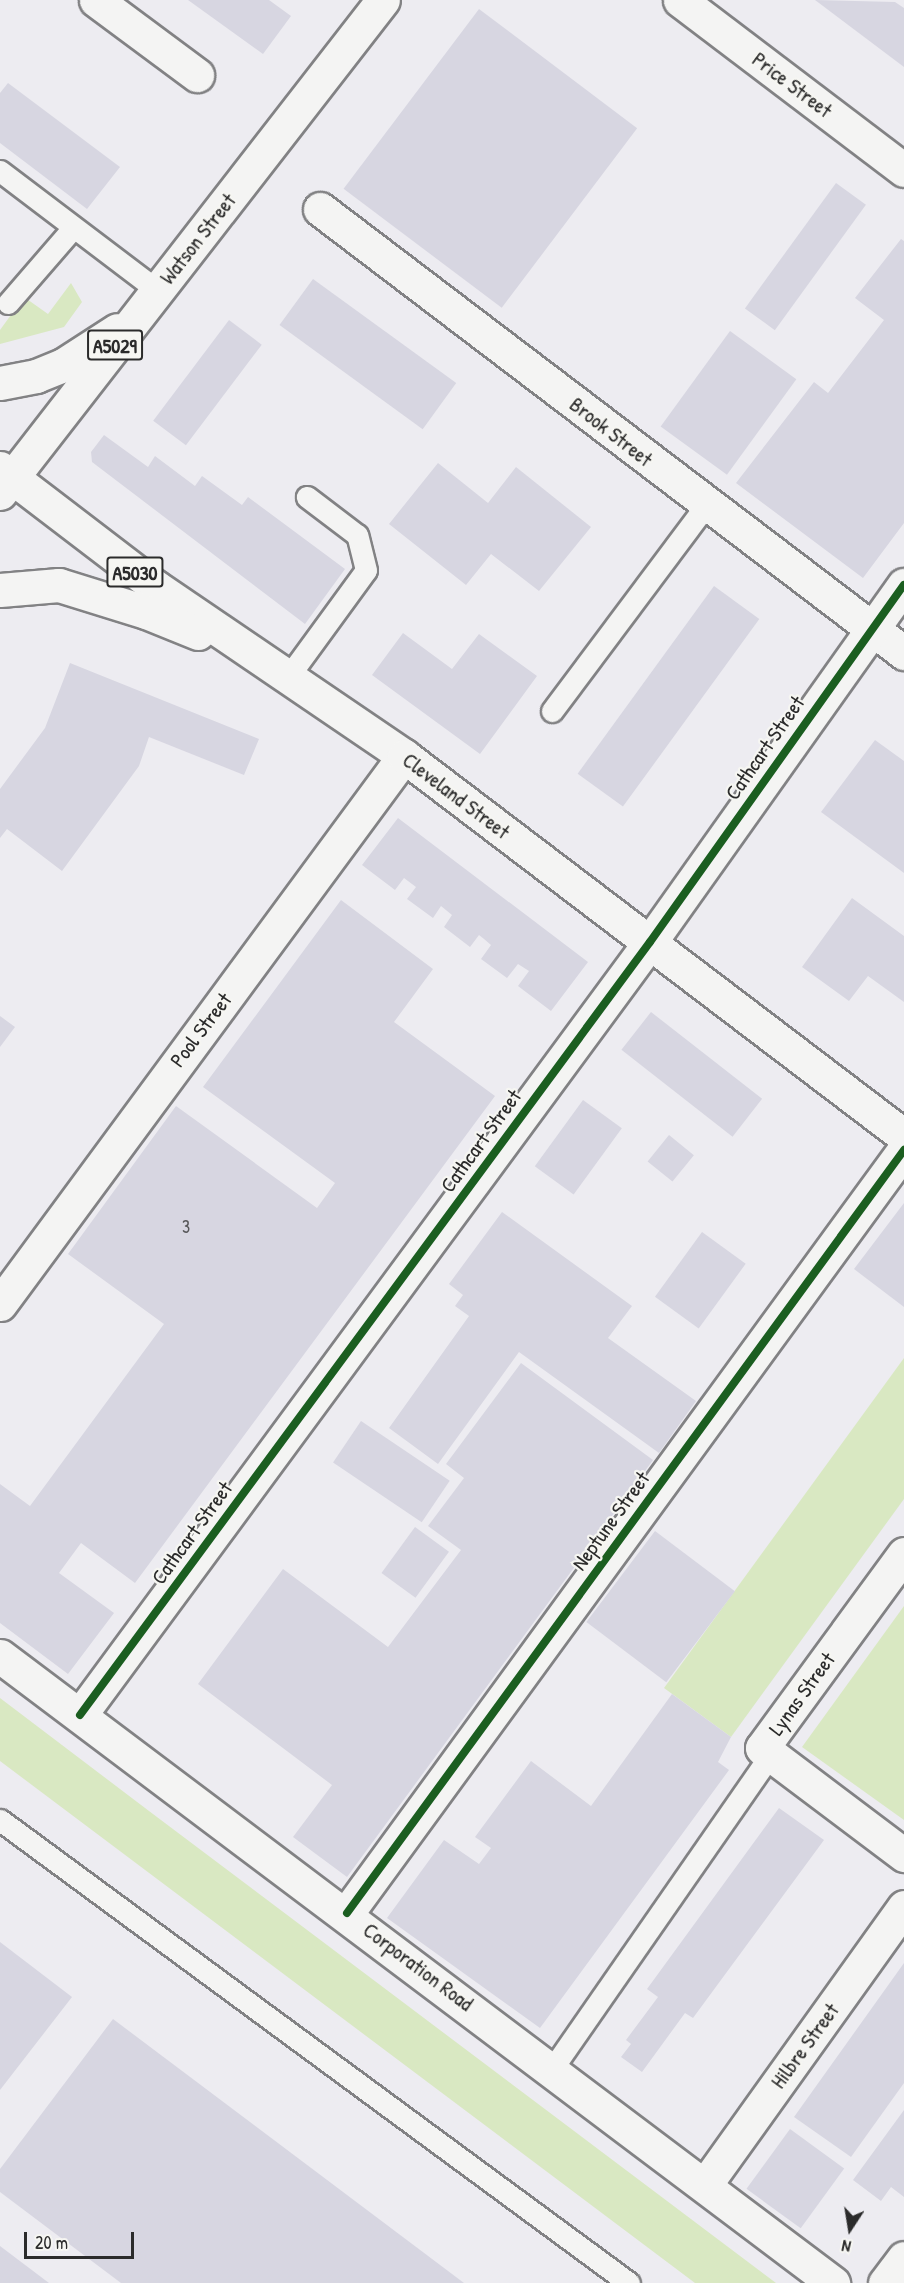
<!DOCTYPE html>
<style>
body{margin:0}
#map{position:relative;width:904px;height:2283px;overflow:hidden;background:#edecf1;font-family:"Patrick Hand",sans-serif}
div>[style]{position:absolute}
[style*='--x']{left:calc(var(--x)*1px);top:calc(var(--y)*1px);width:calc(var(--w)*1px);rotate:calc(var(--a)*1deg)}
.green>*{inset:0;background:#d9e8c2}
.building>*{inset:0;background:#d7d6e1;transform-origin:0 0}
.roads{filter:drop-shadow(2px 0 #828284) drop-shadow(-2px 0 #828284) drop-shadow(0 2px #828284) drop-shadow(0 -2px #828284)}
.lane>*{height:21px;margin:-10.5px;padding:0 10.5px;transform-origin:10.5px;border-radius:10.5px;background:#f4f4f3}
.street>*{height:33px;margin:-16.5px;padding:0 16.5px;transform-origin:16.5px;border-radius:16.5px;background:#f4f4f3}
.secondary>*{height:33px;margin:-16.5px;padding:0 16.5px;transform-origin:16.5px;border-radius:16.5px;background:#f4f4f3}
.primary>*{height:33px;margin:-16.5px;padding:0 16.5px;transform-origin:16.5px;border-radius:16.5px;background:#f4f4f3}
.cycleway>*{height:8px;margin:-4px;padding:0 4px;transform-origin:4px;border-radius:4px;background:#1b5e20}
span{translate:-50% -50%;white-space:nowrap;text-align:center;line-height:1.15;-webkit-text-stroke:4.5px #f6f6f2;paint-order:stroke}
.number-label{font-size:18px;color:#58585a}
.number-label span{-webkit-text-stroke-width:0}
.shield-label span{padding:2px 4px;background:#f6f6f2;border:2px solid;border-radius:4px;-webkit-text-stroke-width:0}
.shield-label{font-size:20px;color:#2b2b2b;font-weight:700}
.street-label{font-size:21px;color:#2b2b2b}
.north{position:absolute;left:820px;top:2199px;width:60px;height:60px;-webkit-text-stroke:4px #f6f6f2;paint-order:stroke;rotate:192deg;font-size:16px;font-weight:700;line-height:24px;text-align:center;color:#2b2b2b}
.north::after{content:'';display:block;margin:auto;width:21px;height:27px;background:#2b2b2b;clip-path:polygon(50% 0,100% 100%,50% 72%,0 100%)}
.scale{position:absolute;left:24px;top:2232px;width:110px;height:27px;box-sizing:border-box;border:3px solid #2b2b2b;border-top:0;padding-left:8px;font-size:18px;line-height:21px;white-space:nowrap;color:#2b2b2b;-webkit-text-stroke:4px #f6f6f2;paint-order:stroke}
</style>
<div id="map">
<div class="green">
<div style="clip-path:polygon(71px 283px,82px 302px,64px 327px,0 344px,0 330px,24px 297px,48px 314px)"></div>
<div style="clip-path:polygon(904px 1358px,904px 1499px,731px 1737px,664px 1688px)"></div>
<div style="clip-path:polygon(904px 1606px,904px 1820px,802px 1747px)"></div>
<div style="clip-path:polygon(0 1698px,149px 1811px,776px 2283px,695px 2283px,0 1761px)"></div>
</div>
<div class="building">
<div style="clip-path:polygon(188px 0,269px 0,291px 16px,263px 54px)"></div>
<div style="clip-path:polygon(815px 0,895px 2px,904px 8px,904px 67px)"></div>
<div style="left:479px;top:9px;width:198px;height:225px;rotate:37deg"></div>
<div style="clip-path:polygon(8px 83px,120px 167px,87px 209px,0 143px,0 93px)"></div>
<div style="left:836px;top:183px;width:37px;height:155px;rotate:36deg"></div>
<div style="clip-path:polygon(901px 239px,904px 241px,904px 523px,863px 578px,736px 483px,814px 382px,828px 393px,884px 320px,855px 298px)"></div>
<div style="left:313px;top:279px;width:177px;height:57px;rotate:36deg"></div>
<div style="left:229px;top:320px;width:41px;height:126px;rotate:37deg"></div>
<div style="left:730px;top:331px;width:82px;height:118px;rotate:36deg"></div>
<div style="clip-path:polygon(104px 435px,148px 467px,155px 456px,195px 486px,202px 476px,242px 505px,248px 497px,345px 569px,305px 624px,92px 462px,91px 452px)"></div>
<div style="clip-path:polygon(438px 463px,488px 503px,516px 467px,591px 527px,539px 591px,491px 554px,466px 585px,389px 524px)"></div>
<div style="left:714px;top:586px;width:56px;height:232px;rotate:36deg"></div>
<div style="clip-path:polygon(403px 633px,452px 669px,479px 634px,537px 676px,480px 754px,372px 675px)"></div>
<div style="clip-path:polygon(70px 663px,259px 739px,244px 775px,149px 737px,139px 766px,62px 871px,7px 829px,0 838px,0 789px,45px 728px)"></div>
<div style="clip-path:polygon(875px 740px,904px 761px,904px 873px,821px 812px)"></div>
<div style="clip-path:polygon(398px 818px,588px 962px,551px 1011px,518px 986px,529px 971px,518px 964px,507px 978px,481px 959px,491px 945px,484px 939px,479px 935px,470px 947px,444px 927px,452px 915px,441px 906px,433px 918px,407px 899px,416px 887px,404px 878px,395px 890px,362px 865px)"></div>
<div style="clip-path:polygon(852px 898px,904px 936px,904px 1002px,868px 976px,849px 1001px,802px 967px)"></div>
<div style="clip-path:polygon(341px 900px,433px 969px,394px 1022px,495px 1096px,135px 1583px,81px 1543px,59px 1573px,114px 1613px,68px 1674px,0 1623px,0 1484px,30px 1506px,164px 1324px,68px 1254px,176px 1106px,317px 1208px,335px 1183px,203px 1087px)"></div>
<div style="left:651px;top:1012px;width:141px;height:48px;rotate:38deg"></div>
<div style="clip-path:polygon(0 1016px,15px 1027px,0 1047px)"></div>
<div style="left:583px;top:1100px;width:48px;height:82px;rotate:36deg"></div>
<div style="left:669px;top:1135px;width:32px;height:34px;rotate:39deg"></div>
<div style="clip-path:polygon(904px 1203px,904px 1307px,854px 1269px)"></div>
<div style="clip-path:polygon(502px 1212px,632px 1306px,608px 1338px,696px 1401px,659px 1453px,519px 1352px,438px 1464px,389px 1428px,469px 1316px,455px 1306px,463px 1295px,449px 1284px)"></div>
<div style="left:702px;top:1232px;width:54px;height:80px;rotate:36deg"></div>
<div style="clip-path:polygon(521px 1363px,653px 1460px,347px 1877px,293px 1837px,332px 1785px,198px 1684px,283px 1569px,388px 1647px,461px 1550px,428px 1526px,464px 1478px,446px 1464px)"></div>
<div style="left:361px;top:1421px;width:107px;height:50px;rotate:34deg"></div>
<div style="left:415px;top:1527px;width:42px;height:57px;rotate:36deg"></div>
<div style="left:655px;top:1531px;width:100px;height:114px;rotate:37deg"></div>
<div style="clip-path:polygon(672px 1694px,731px 1737px,718px 1762px,729px 1770px,540px 2028px,387px 1918px,444px 1840px,479px 1864px,491px 1848px,475px 1837px,531px 1761px,591px 1806px)"></div>
<div style="clip-path:polygon(779px 1808px,824px 1840px,693px 2018px,685px 2013px,642px 2072px,621px 2057px,631px 2044px,626px 2040px,658px 1997px,647px 1989px)"></div>
<div style="clip-path:polygon(0 1942px,72px 1997px,0 2090px)"></div>
<div style="clip-path:polygon(904px 1963px,904px 2083px,851px 2157px,794px 2117px)"></div>
<div style="clip-path:polygon(113px 2019px,464px 2283px,121px 2283px,0 2192px,0 2169px)"></div>
<div style="clip-path:polygon(904px 2110px,904px 2197px,891px 2187px,881px 2201px,853px 2180px)"></div>
<div style="left:790px;top:2129px;width:67px;height:74px;rotate:36deg"></div>
<div style="clip-path:polygon(0 2246px,49px 2283px,0 2283px)"></div>
</div>
<div class="roads">
<div class="lane">
<div style="--x:0;--y:171;--w:198;--a:37.2"></div>
<div style="--x:8;--y:303;--w:98;--a:-49.1"></div>
<div style="--x:288;--y:677;--w:132;--a:-53.9"></div>
<div style="--x:366;--y:570;--w:36;--a:-104"></div>
<div style="--x:357;--y:535;--w:63;--a:-142.8"></div>
<div style="--x:552;--y:711;--w:257;--a:-53.2"></div>
<div style="--x:0;--y:1820;--w:781;--a:36.36"></div>
<div style="--x:552;--y:2069;--w:382;--a:-55.2"></div>
</div>
<div class="street">
<div style="--x:96;--y:0;--w:126;--a:36.6"></div>
<div style="--x:680;--y:0;--w:281;--a:37.2"></div>
<div style="--x:320;--y:209;--w:734;--a:37.24"></div>
<div style="--x:0;--y:1304;--w:681;--a:-53.6"></div>
<div style="--x:904;--y:1554;--w:240;--a:126.2"></div>
<div style="--x:762;--y:1748;--w:178;--a:37"></div>
<div style="--x:80;--y:1715;--w:960;--a:-53.6"></div>
<div style="--x:650;--y:942;--w:438;--a:-54.6"></div>
<div style="--x:347;--y:1913;--w:945;--a:-53.87"></div>
<div style="--x:705;--y:2185;--w:342;--a:-54.4"></div>
<div style="--x:885;--y:2283;--w:31;--a:-53"></div>
</div>
<div class="secondary">
<div style="--x:0;--y:1656;--w:1043;--a:36.97"></div>
</div>
<div class="primary">
<div style="--x:0;--y:383;--w:37;--a:-11"></div>
<div style="--x:36;--y:376;--w:29;--a:-22"></div>
<div style="--x:63;--y:365;--w:64;--a:-32.9"></div>
<div style="--x:0;--y:468;--w:198;--a:37.4"></div>
<div style="--x:157;--y:588;--w:299;--a:34.2"></div>
<div style="--x:404;--y:756;--w:628;--a:37.23"></div>
<div style="--x:0;--y:493;--w:624;--a:-52.16"></div>
<div style="--x:0;--y:590;--w:59;--a:-4.8"></div>
<div style="--x:59;--y:585;--w:91;--a:17.2"></div>
<div style="--x:146;--y:612;--w:56;--a:22"></div>
</div>
</div>
<div class="cycleway">
<div style="--x:80;--y:1715;--w:960;--a:-53.6"></div>
<div style="--x:650;--y:942;--w:438;--a:-54.6"></div>
<div style="--x:347;--y:1913;--w:945;--a:-53.87"></div>
</div>
<div class="number-label">
<span style="left:186px;top:1227px">3</span>
</div>
<div class="shield-label">
<span style="left:115px;top:345px">A5029</span>
<span style="left:135px;top:572px">A5030</span>
</div>
<div class="street-label">
<span style="left:792px;top:85px;rotate:37deg">Price Street</span>
<span style="left:198px;top:239px;rotate:-52deg">Watson Street</span>
<span style="left:611px;top:432px;rotate:38deg">Brook Street</span>
<span style="left:765px;top:748px;rotate:-55deg">Cathcart Street</span>
<span style="left:456px;top:796px;rotate:37deg">Cleveland Street</span>
<span style="left:201px;top:1030px;rotate:-53deg">Pool Street</span>
<span style="left:481px;top:1141px;rotate:-54deg">Cathcart Street</span>
<span style="left:611px;top:1521px;rotate:-54deg">Neptune Street</span>
<span style="left:192px;top:1533px;rotate:-54deg">Cathcart Street</span>
<span style="left:802px;top:1694px;rotate:-54deg">Lynas Street</span>
<span style="left:418px;top:1967px;rotate:37deg">Corporation Road</span>
<span style="left:805px;top:2046px;rotate:-54deg">Hilbre Street</span>
</div>
<div class="north">N</div>
<div class="scale">20 m</div>
</div>
